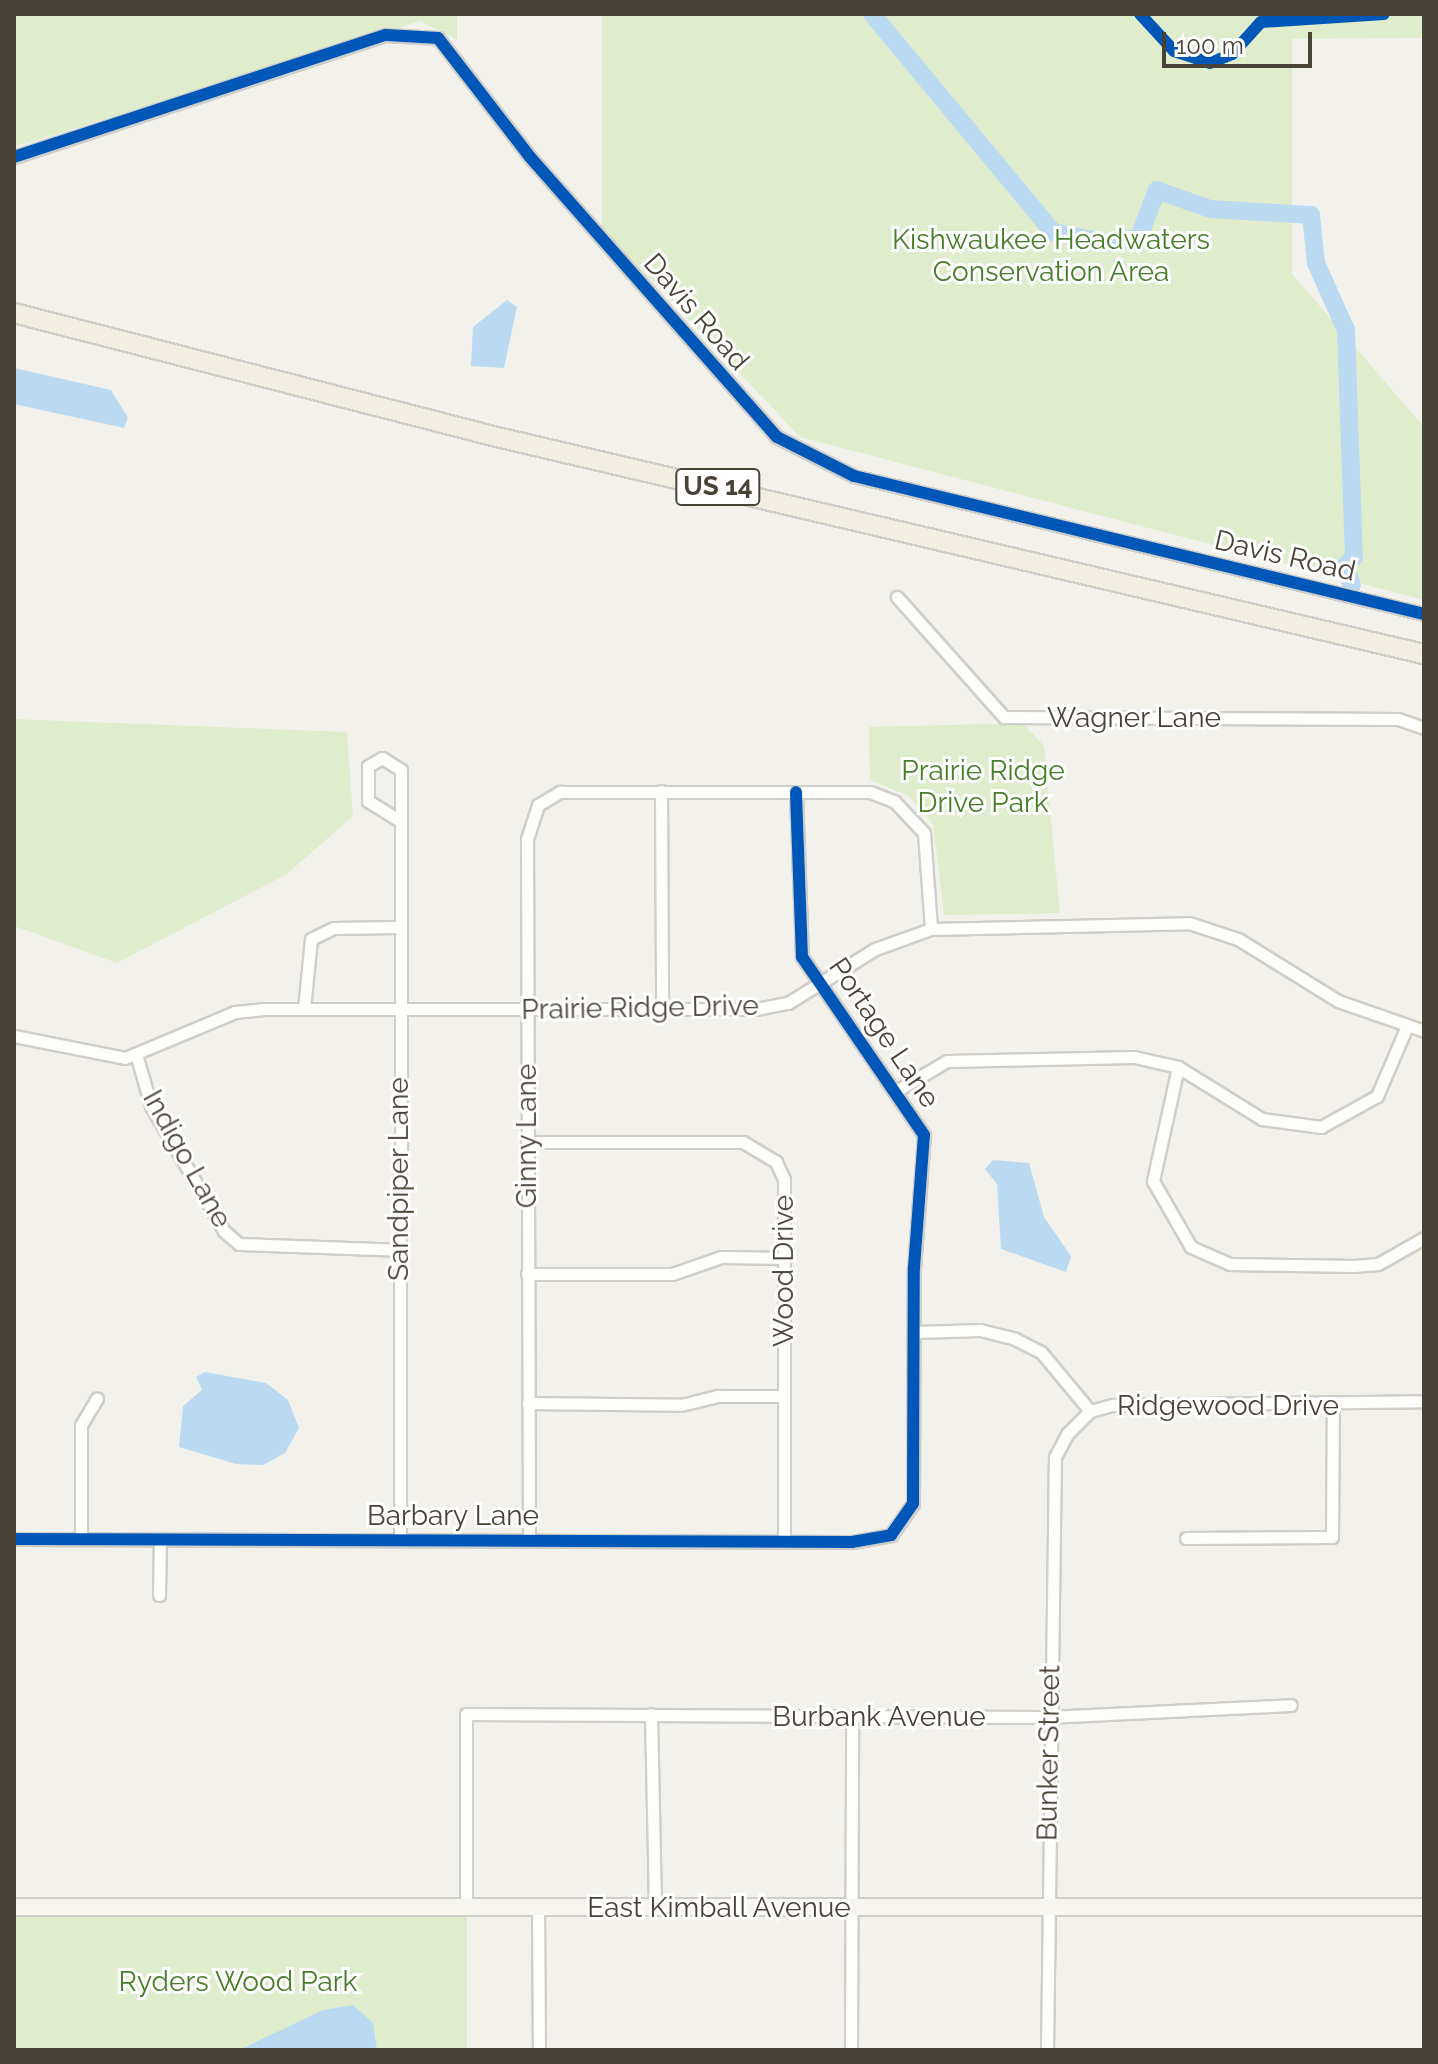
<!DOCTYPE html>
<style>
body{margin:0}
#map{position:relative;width:1438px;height:2064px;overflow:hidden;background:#f2f1ec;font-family:Raleway,sans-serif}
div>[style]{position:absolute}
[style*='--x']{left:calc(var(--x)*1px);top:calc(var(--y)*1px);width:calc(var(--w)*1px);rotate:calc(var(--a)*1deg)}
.green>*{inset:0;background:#dfedcc;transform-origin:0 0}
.water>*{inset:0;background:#bbdaf1}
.river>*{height:18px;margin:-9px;padding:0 9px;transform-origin:9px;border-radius:9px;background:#bbdaf1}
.roads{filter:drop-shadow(2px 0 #d0cec9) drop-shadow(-2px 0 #d0cec9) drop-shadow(0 2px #d0cec9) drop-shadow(0 -2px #d0cec9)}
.street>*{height:11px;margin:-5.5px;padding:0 5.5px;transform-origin:5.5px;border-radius:5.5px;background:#fdfdfc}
.secondary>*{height:16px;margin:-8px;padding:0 8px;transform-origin:8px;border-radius:8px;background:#f7f5ef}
.primary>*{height:18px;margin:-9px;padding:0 9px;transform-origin:9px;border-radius:9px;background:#f2eee4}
.cycleway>*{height:12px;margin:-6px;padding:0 6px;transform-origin:6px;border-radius:6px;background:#0057b8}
span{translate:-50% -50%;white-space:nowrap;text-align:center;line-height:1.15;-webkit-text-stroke:6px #fff;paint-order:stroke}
.shield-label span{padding:2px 6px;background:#fff;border:2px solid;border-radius:6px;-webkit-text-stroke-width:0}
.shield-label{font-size:26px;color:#494237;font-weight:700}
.park-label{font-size:28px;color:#467d28}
.street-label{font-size:28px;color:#494237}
.frame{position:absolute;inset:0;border:16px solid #494237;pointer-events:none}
.scale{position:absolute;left:1162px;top:32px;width:150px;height:36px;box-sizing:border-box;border:4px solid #494237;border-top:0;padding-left:10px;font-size:24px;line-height:28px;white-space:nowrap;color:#494237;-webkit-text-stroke:6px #fff;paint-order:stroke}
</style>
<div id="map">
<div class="green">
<div style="clip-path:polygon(14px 14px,457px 14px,457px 40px,420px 21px,14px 147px)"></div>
<div style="clip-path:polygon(602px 14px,1424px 14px,1424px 38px,1292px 39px,1292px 274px,1424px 427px,1424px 600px,800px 437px,602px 228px)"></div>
<div style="clip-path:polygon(14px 719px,347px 732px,353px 816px,287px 874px,117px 963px,14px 926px)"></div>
<div style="clip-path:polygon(1023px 723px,1044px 746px,1060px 913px,944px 915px,933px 825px,909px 796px,870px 780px,869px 727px)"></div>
<div style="left:14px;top:1913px;width:453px;height:137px"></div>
</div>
<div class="water">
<div style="clip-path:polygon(507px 300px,517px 307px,504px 368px,471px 366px,473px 327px)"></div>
<div style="clip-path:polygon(14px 368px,111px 390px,128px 418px,124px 428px,14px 404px)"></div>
<div style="clip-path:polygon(993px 1160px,1029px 1163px,1044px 1217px,1071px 1256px,1066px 1272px,1001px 1249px,997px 1184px,985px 1169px)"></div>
<div style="clip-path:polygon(205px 1372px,266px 1383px,288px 1400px,299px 1428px,285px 1453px,263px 1465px,236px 1464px,179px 1447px,183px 1406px,202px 1390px,196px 1377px)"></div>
<div style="clip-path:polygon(353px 2005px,373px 2023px,377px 2050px,239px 2050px,323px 2010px)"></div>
</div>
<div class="river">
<div style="--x:872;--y:14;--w:283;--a:50.3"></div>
<div style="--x:1053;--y:232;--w:56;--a:11.3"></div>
<div style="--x:1108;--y:243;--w:32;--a:-11"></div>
<div style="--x:1139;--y:237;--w:50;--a:-69"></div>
<div style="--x:1157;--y:190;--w:56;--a:19.7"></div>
<div style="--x:1210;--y:209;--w:101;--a:3.4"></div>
<div style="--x:1311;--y:215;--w:48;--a:84.1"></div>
<div style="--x:1316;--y:263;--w:73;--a:65.9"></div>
<div style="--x:1346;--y:330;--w:227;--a:88"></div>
<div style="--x:1354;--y:557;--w:13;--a:135"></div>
<div style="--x:1345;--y:566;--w:20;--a:70"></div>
</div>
<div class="roads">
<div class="street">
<div style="--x:14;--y:157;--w:391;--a:-18.2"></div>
<div style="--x:386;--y:35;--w:52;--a:3.3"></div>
<div style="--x:438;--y:38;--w:150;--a:52.3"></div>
<div style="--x:530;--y:157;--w:373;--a:48.6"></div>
<div style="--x:777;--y:437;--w:86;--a:26.9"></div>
<div style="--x:854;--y:476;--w:586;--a:13.61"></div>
<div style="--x:897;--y:597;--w:161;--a:48.3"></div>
<div style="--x:1004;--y:717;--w:394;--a:0.3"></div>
<div style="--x:1398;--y:719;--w:28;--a:19"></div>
<div style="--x:661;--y:791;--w:219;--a:89.7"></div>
<div style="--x:397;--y:819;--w:34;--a:-148"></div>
<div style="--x:368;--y:801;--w:35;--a:-90"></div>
<div style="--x:368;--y:766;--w:16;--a:-30"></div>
<div style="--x:382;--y:758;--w:22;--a:32"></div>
<div style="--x:401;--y:770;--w:770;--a:90.07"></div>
<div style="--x:304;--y:1009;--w:70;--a:-84.3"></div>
<div style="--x:311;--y:939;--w:25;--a:-26"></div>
<div style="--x:334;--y:928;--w:63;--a:-0.9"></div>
<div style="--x:14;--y:1036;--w:113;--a:11.2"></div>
<div style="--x:125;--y:1058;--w:119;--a:-22.7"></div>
<div style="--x:235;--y:1012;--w:27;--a:-6"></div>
<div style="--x:262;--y:1009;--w:494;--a:0"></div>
<div style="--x:756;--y:1009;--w:33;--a:-11"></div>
<div style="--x:788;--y:1003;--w:102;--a:-31.8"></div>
<div style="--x:875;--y:949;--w:59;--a:-19.7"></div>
<div style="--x:931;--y:929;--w:258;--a:-1.3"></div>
<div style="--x:1189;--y:923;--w:52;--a:18.1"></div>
<div style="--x:1238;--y:939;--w:118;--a:31.8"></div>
<div style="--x:1338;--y:1001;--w:91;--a:19.2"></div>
<div style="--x:136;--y:1054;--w:54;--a:73.9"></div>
<div style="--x:151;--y:1106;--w:145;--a:59.7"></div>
<div style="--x:224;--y:1231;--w:20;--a:41"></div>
<div style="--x:239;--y:1244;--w:160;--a:2.1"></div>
<div style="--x:1178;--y:1067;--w:117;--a:102.4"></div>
<div style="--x:1153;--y:1181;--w:76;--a:60.1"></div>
<div style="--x:1191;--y:1247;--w:43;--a:23.6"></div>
<div style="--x:1230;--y:1264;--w:124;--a:0.9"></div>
<div style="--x:1354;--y:1266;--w:24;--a:-5"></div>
<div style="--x:1378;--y:1264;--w:53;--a:-29.5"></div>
<div style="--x:896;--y:1091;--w:59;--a:-30.5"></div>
<div style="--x:947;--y:1061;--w:187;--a:-1.2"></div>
<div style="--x:1134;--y:1057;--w:45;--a:12.8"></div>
<div style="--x:1178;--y:1067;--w:99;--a:31.8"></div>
<div style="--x:1262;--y:1119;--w:60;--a:7.7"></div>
<div style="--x:1321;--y:1127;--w:64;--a:-29"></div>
<div style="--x:1377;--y:1096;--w:76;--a:-66.8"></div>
<div style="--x:527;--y:1142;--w:216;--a:0"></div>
<div style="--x:743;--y:1142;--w:39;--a:31"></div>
<div style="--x:776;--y:1162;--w:19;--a:65"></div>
<div style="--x:784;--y:1179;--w:363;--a:90"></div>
<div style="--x:527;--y:1274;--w:145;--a:0"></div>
<div style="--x:672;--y:1274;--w:52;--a:-19.1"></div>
<div style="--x:721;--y:1257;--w:64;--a:0.9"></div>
<div style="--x:916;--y:1332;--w:64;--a:-1.8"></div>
<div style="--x:980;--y:1330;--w:36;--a:14"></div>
<div style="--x:1015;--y:1339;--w:29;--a:27"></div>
<div style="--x:1041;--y:1352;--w:77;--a:50.3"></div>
<div style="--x:528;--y:1403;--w:153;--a:0.7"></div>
<div style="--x:681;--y:1405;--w:38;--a:-14"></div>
<div style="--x:718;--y:1396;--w:66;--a:0"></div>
<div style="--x:1186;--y:1538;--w:146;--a:-0.4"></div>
<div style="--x:1332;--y:1537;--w:132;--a:-89.6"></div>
<div style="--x:14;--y:1539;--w:838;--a:0.21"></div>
<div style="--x:852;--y:1542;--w:40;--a:-10"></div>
<div style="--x:891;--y:1535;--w:38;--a:-55"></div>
<div style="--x:913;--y:1504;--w:236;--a:-89.8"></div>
<div style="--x:914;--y:1268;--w:133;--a:-85.7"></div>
<div style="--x:924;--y:1135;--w:216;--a:-124.4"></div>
<div style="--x:802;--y:957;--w:165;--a:-92.1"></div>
<div style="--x:81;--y:1539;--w:114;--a:-90"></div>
<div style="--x:81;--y:1425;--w:31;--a:-59"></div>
<div style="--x:529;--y:1539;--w:700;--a:-90.16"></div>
<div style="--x:527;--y:839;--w:36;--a:-72"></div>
<div style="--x:538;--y:805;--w:26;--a:-31"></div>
<div style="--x:560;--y:792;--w:310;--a:0"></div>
<div style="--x:870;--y:792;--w:26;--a:21"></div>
<div style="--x:894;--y:801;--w:44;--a:46.8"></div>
<div style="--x:924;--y:833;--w:96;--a:85.8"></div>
<div style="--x:159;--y:1595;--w:56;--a:-89"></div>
<div style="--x:651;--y:1714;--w:194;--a:88.8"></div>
<div style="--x:466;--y:1896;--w:182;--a:-90"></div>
<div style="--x:466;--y:1714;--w:582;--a:0.3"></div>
<div style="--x:1048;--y:1717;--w:243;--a:-2.8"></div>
<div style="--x:538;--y:1909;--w:141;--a:89.6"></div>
<div style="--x:851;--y:2050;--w:332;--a:-89.8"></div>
<div style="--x:1047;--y:2050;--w:593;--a:-89.23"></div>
<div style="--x:1055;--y:1457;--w:27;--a:-62"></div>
<div style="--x:1068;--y:1433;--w:31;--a:-45"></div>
<div style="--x:1090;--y:1411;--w:24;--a:-15"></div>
<div style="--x:1113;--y:1405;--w:311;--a:-0.7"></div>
</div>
<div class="secondary">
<div style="--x:14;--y:1907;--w:1410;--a:0"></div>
</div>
<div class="primary">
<div style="--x:14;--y:313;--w:499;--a:14.4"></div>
<div style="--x:497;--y:437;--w:952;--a:13.18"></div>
</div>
</div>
<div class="cycleway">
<div style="--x:1140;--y:14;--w:50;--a:47.4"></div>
<div style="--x:1174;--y:51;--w:38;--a:18"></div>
<div style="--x:1210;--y:63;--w:24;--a:-22"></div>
<div style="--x:1232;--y:54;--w:43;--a:-47.8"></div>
<div style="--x:1261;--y:22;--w:123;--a:-3.7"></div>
<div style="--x:14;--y:157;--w:391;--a:-18.2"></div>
<div style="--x:386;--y:35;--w:52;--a:3.3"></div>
<div style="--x:438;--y:38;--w:150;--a:52.3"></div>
<div style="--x:530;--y:157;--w:373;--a:48.6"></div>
<div style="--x:777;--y:437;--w:86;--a:26.9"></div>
<div style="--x:854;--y:476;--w:586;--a:13.61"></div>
<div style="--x:14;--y:1539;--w:838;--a:0.21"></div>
<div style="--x:852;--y:1542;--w:40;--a:-10"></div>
<div style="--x:891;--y:1535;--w:38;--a:-55"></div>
<div style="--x:913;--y:1504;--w:236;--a:-89.8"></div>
<div style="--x:914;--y:1268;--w:133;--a:-85.7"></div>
<div style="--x:924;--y:1135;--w:216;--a:-124.4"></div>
<div style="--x:802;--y:957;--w:165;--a:-92.1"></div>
</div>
<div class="shield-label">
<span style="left:718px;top:487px">US 14</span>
</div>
<div class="park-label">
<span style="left:1051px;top:256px">Kishwaukee Headwaters<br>Conservation Area</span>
<span style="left:983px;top:787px">Prairie Ridge<br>Drive Park</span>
<span style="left:238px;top:1982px">Ryders Wood Park</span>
</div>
<div class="street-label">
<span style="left:696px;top:312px;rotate:49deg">Davis Road</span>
<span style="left:1285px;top:556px;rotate:13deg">Davis Road</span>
<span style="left:1134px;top:718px">Wagner Lane</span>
<span style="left:640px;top:1008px;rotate:-1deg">Prairie Ridge Drive</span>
<span style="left:884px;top:1033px;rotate:56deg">Portage Lane</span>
<span style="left:527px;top:1136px;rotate:-90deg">Ginny Lane</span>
<span style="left:187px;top:1159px;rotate:61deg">Indigo Lane</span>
<span style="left:399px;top:1179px;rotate:-90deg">Sandpiper Lane</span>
<span style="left:784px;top:1271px;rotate:-90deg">Wood Drive</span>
<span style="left:1228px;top:1406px">Ridgewood Drive</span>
<span style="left:453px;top:1516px">Barbary Lane</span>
<span style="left:879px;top:1717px">Burbank Avenue</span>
<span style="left:1049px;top:1753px;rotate:-89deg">Bunker Street</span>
<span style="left:719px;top:1908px">East Kimball Avenue</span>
</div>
<div class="frame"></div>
<div class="scale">100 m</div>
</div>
